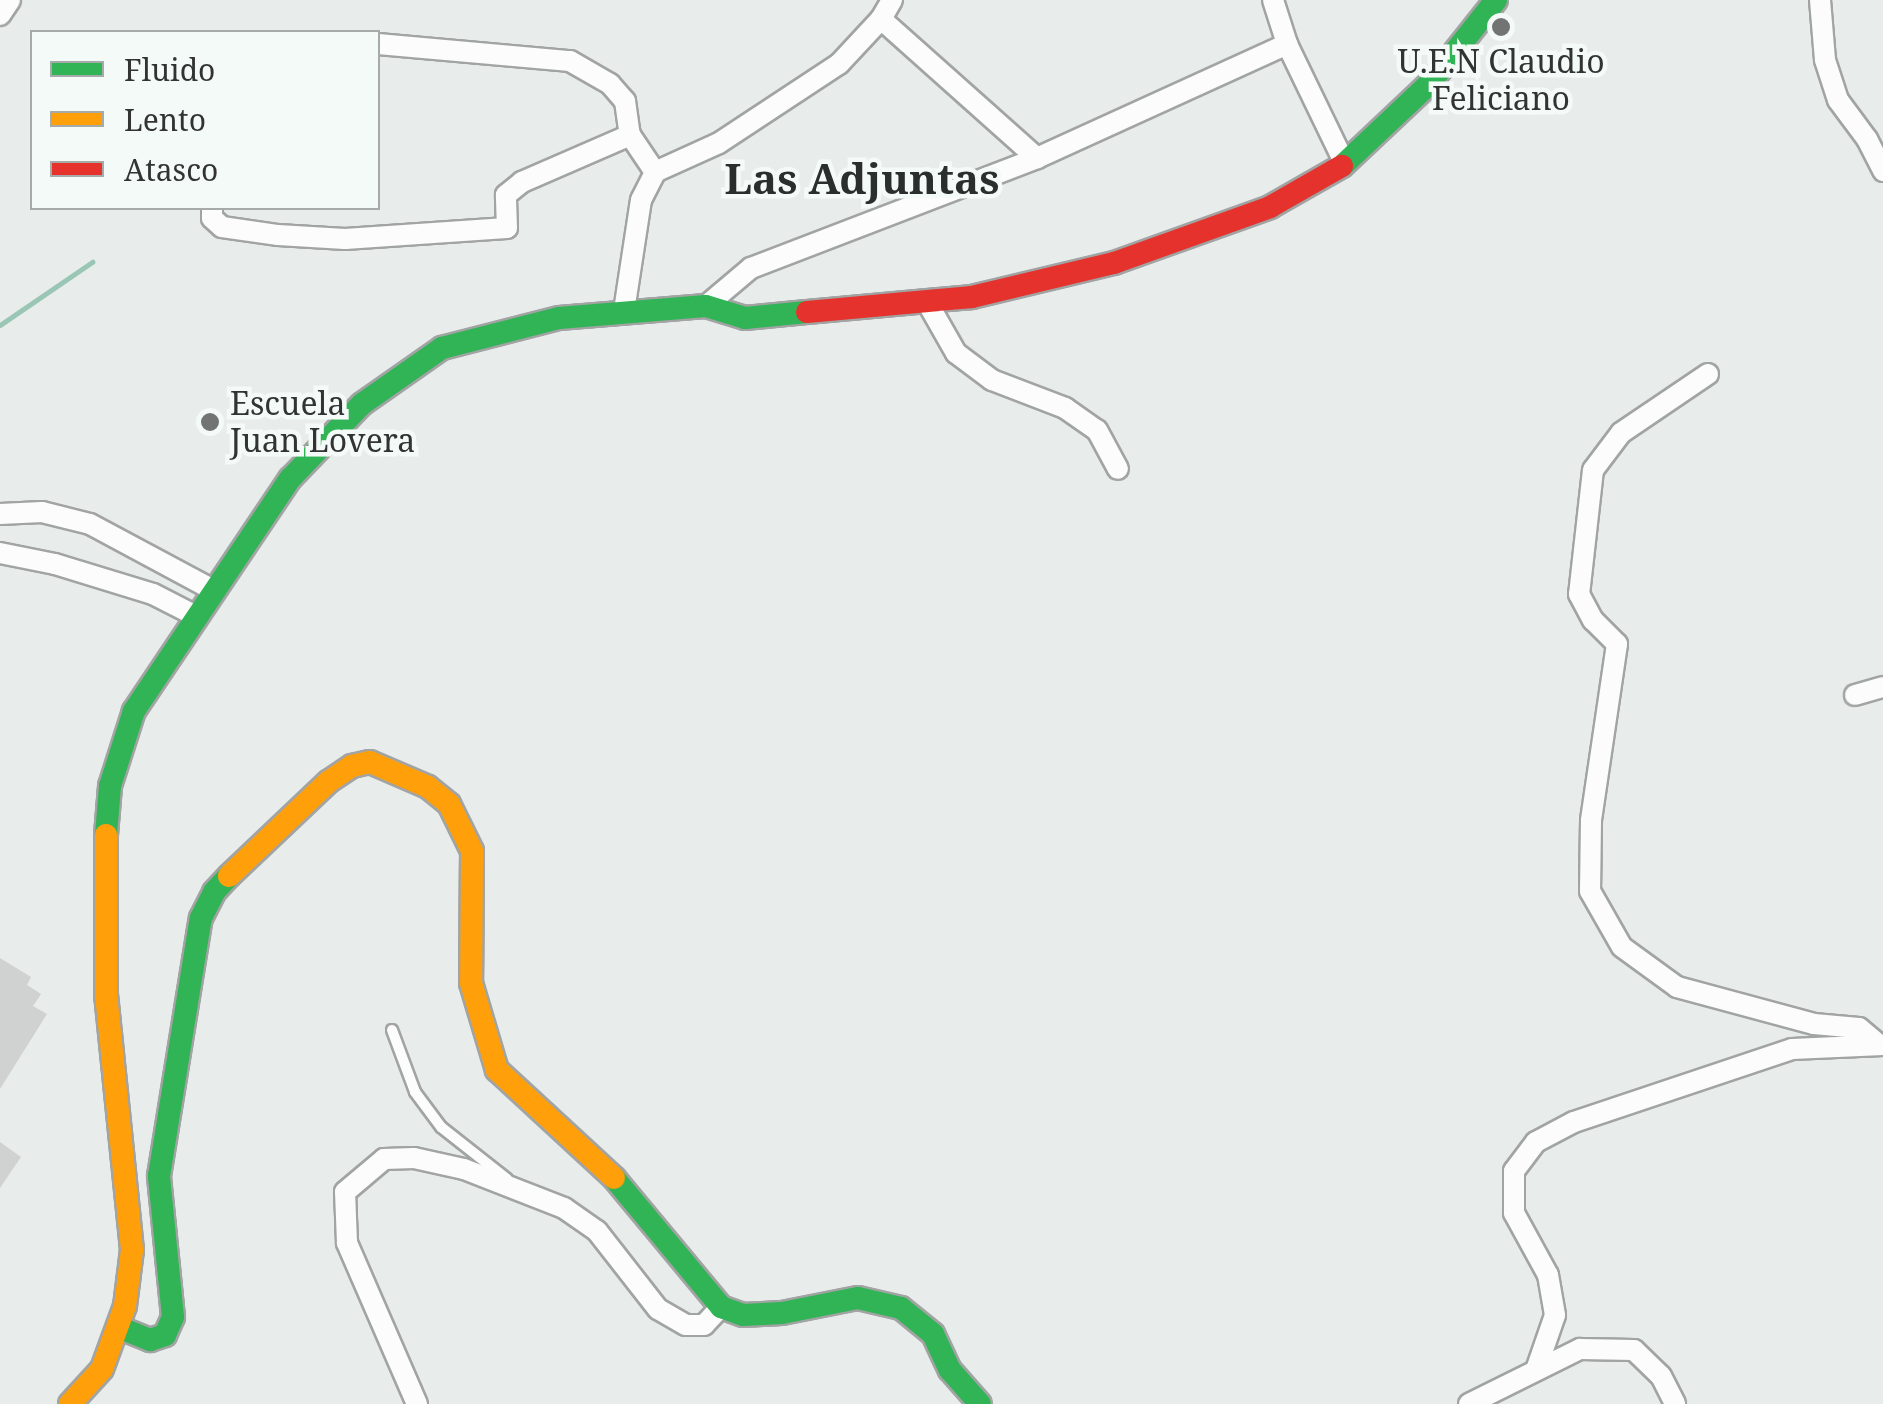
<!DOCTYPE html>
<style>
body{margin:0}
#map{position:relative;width:1883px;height:1404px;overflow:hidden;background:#e8ecea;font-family:"Noto Serif",serif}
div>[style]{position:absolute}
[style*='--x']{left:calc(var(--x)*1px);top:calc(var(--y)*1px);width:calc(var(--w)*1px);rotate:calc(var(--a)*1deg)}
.stream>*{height:5px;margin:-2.5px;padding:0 2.5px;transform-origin:2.5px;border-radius:2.5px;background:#9ac6b6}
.building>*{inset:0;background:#cfd2d0}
.roads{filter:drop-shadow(2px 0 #a2a4a4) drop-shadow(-2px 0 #a2a4a4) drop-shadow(0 2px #a2a4a4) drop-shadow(0 -2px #a2a4a4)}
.lane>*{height:10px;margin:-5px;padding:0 5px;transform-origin:5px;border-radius:5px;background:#fcfcfc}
.street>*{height:20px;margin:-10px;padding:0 10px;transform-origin:10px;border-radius:10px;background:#fcfcfc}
.fast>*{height:22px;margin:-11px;padding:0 11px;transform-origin:11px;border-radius:11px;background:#30b455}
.slow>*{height:22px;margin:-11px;padding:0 11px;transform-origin:11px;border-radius:11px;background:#ff9f0a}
.jam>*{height:22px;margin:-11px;padding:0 11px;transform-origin:11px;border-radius:11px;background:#e5322d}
.dots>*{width:28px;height:28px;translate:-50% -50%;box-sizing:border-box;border:5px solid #f4faf7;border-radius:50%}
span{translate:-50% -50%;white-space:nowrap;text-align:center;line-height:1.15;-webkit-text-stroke:9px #f4faf7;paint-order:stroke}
.poi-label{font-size:32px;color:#323433}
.left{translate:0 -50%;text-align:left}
.district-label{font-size:42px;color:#2a2e2d;font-weight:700}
.legend{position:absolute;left:30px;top:30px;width:350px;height:180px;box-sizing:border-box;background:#f4faf7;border:2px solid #a6aba9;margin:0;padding:12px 18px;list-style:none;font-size:30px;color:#323433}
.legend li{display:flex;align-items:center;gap:20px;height:50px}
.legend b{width:50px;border:2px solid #a6aba9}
</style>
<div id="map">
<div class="stream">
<div style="--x:0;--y:325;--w:112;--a:-34.4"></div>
</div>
<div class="building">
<div style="clip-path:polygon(0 958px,31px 977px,27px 985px,41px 994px,33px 1006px,47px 1014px,0 1089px)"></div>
<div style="clip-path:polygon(0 1142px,21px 1157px,0 1188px)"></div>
</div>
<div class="roads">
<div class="lane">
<div style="--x:392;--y:1030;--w:66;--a:69.6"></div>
<div style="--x:415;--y:1092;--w:44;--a:53.4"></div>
<div style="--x:441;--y:1127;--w:84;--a:38.2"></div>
</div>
<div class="street">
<div style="--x:1273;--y:0;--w:46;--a:72.3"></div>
<div style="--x:1287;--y:44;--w:133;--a:64.2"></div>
<div style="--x:1820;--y:0;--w:60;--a:85.2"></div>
<div style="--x:1825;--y:60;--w:42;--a:72"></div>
<div style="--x:1838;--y:100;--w:49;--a:53.4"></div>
<div style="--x:1867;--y:139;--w:36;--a:63"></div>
<div style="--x:0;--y:15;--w:18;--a:-56"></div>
<div style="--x:881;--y:19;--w:209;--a:41.7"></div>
<div style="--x:378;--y:44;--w:193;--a:5.1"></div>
<div style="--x:570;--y:61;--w:46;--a:29.9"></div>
<div style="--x:610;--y:84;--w:23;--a:49"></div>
<div style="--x:625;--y:101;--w:34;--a:82"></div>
<div style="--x:630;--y:135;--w:45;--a:56"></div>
<div style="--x:212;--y:208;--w:10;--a:90"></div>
<div style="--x:212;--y:218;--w:13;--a:42"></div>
<div style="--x:222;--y:227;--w:57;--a:8.1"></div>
<div style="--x:278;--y:235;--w:67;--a:3.4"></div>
<div style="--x:345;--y:239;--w:162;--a:-3.9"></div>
<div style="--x:507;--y:228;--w:33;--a:-92"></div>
<div style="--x:506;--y:195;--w:21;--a:-39"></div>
<div style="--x:522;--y:182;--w:118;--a:-23.5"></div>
<div style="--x:927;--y:302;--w:59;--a:60.4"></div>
<div style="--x:956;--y:353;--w:45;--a:36.9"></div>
<div style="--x:992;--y:380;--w:78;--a:21"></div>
<div style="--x:1065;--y:408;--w:39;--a:35"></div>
<div style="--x:1097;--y:430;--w:44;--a:61.7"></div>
<div style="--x:706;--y:306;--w:59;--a:-40.2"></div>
<div style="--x:751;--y:268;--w:306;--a:-21"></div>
<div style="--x:1037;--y:158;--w:275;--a:-24.5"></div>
<div style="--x:624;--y:311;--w:112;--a:-81.3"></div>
<div style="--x:641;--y:200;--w:31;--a:-63"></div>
<div style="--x:655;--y:172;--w:70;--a:-24.4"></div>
<div style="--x:719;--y:143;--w:144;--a:-33.4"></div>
<div style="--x:839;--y:64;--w:62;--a:-47"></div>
<div style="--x:881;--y:19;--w:22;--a:-60"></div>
<div style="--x:1708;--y:374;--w:105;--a:145.9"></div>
<div style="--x:1621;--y:433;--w:46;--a:127.1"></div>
<div style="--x:1593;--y:470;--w:125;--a:96.4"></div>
<div style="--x:1579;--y:594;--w:30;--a:62"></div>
<div style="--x:1593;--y:620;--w:34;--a:45"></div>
<div style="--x:1617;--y:644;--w:179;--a:98.4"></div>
<div style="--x:1591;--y:821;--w:70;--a:90.8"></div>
<div style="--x:1590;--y:891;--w:64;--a:60.3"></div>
<div style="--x:1622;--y:947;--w:68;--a:36"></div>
<div style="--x:1677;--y:987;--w:142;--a:15.1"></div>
<div style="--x:1814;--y:1024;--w:45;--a:5.1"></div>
<div style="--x:1859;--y:1028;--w:26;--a:40"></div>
<div style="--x:0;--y:514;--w:42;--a:-2.7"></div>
<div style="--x:42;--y:512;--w:49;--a:14"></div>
<div style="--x:90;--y:524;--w:140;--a:28.2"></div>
<div style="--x:0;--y:553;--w:56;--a:11.3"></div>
<div style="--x:55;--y:564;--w:102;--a:17"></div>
<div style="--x:153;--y:594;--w:48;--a:27.1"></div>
<div style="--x:1855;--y:695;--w:29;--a:-16"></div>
<div style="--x:1536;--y:1370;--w:58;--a:-70.9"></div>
<div style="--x:1555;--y:1315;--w:41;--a:-99.9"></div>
<div style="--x:1548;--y:1275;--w:71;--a:-118.7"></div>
<div style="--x:1514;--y:1213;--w:42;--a:-90"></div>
<div style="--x:1514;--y:1171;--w:36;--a:-53"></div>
<div style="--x:1536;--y:1142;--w:43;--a:-27.8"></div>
<div style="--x:1574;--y:1122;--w:230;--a:-18.5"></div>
<div style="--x:1792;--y:1049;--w:91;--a:-2.5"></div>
<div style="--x:417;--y:1404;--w:176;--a:-113.5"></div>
<div style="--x:347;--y:1243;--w:51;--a:-92.2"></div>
<div style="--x:345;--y:1192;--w:51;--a:-40.2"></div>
<div style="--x:384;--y:1159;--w:30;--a:-2"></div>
<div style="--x:414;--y:1158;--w:51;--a:12.4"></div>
<div style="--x:464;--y:1169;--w:107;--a:21.3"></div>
<div style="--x:564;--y:1208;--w:40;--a:34.9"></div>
<div style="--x:597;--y:1231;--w:99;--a:52"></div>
<div style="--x:658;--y:1309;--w:32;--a:30"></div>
<div style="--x:686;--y:1325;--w:18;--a:0"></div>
<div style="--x:704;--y:1325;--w:25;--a:-47"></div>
<div style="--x:1469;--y:1404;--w:124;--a:-26.4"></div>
<div style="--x:1580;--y:1349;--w:54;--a:1.1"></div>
<div style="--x:1634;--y:1350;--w:37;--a:44"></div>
<div style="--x:1661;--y:1376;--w:31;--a:63"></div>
</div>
<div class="fast">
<div style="--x:1342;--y:166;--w:121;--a:-43.3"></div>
<div style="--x:1430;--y:83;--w:106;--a:-51.5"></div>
<div style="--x:106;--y:835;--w:49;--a:-85.3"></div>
<div style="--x:110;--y:786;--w:79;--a:-72.3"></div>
<div style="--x:134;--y:711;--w:280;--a:-56.1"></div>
<div style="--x:290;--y:479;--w:104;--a:-46.2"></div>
<div style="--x:362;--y:404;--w:98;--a:-35"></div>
<div style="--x:442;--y:348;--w:121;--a:-14.4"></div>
<div style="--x:559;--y:318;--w:147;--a:-4.7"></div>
<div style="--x:706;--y:306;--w:41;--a:17.1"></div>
<div style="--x:745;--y:318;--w:62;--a:-5.5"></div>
<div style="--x:614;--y:1178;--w:168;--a:50.3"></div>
<div style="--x:721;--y:1307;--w:23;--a:20"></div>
<div style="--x:743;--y:1315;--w:39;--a:-3"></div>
<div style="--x:782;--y:1313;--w:77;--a:-11.2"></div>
<div style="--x:858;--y:1298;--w:44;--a:13.1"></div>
<div style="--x:901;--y:1308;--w:41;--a:39.1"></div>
<div style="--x:933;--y:1334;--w:40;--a:65"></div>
<div style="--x:950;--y:1370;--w:45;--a:48.6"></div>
<div style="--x:118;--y:1327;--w:35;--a:22"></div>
<div style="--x:150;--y:1340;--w:16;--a:-18"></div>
<div style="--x:165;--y:1335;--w:20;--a:-66"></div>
<div style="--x:173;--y:1317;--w:142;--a:-95.7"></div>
<div style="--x:159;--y:1176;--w:261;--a:-80.8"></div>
<div style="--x:201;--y:918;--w:29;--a:-63"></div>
<div style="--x:214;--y:892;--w:22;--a:-47"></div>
</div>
<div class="slow">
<div style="--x:229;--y:876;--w:137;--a:-43.5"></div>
<div style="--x:328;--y:782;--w:29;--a:-34"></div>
<div style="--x:352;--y:766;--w:18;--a:-13"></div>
<div style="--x:370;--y:762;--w:63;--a:23.3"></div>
<div style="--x:428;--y:787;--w:27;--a:39"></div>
<div style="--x:449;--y:804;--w:52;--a:63.9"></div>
<div style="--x:472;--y:851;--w:132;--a:90.4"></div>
<div style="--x:471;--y:983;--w:91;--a:73.4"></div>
<div style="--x:497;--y:1070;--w:159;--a:42.7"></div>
<div style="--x:70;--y:1404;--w:47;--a:-47.6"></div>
<div style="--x:102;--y:1369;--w:67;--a:-69.9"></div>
<div style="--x:125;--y:1306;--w:56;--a:-82.9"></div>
<div style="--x:132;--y:1250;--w:255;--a:-95.8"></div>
<div style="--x:106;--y:996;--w:161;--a:-90"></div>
</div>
<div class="jam">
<div style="--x:807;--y:312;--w:166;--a:-5.2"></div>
<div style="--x:972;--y:297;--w:146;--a:-13.5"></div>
<div style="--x:1114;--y:263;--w:166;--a:-19.7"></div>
<div style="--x:1270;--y:207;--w:83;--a:-29.7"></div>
</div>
</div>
<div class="dots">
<div style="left:1501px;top:27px;background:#727473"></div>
<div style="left:210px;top:422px;background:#727473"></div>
</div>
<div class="poi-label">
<span style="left:1501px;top:80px">U.E.N Claudio<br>Feliciano</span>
<span class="left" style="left:230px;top:422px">Escuela<br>Juan Lovera</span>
</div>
<div class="district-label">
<span style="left:862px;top:178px">Las Adjuntas</span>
</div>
<ul class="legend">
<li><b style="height:12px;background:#30b455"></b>Fluido</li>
<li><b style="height:12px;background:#ff9f0a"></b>Lento</li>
<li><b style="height:12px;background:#e5322d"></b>Atasco</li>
</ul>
</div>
